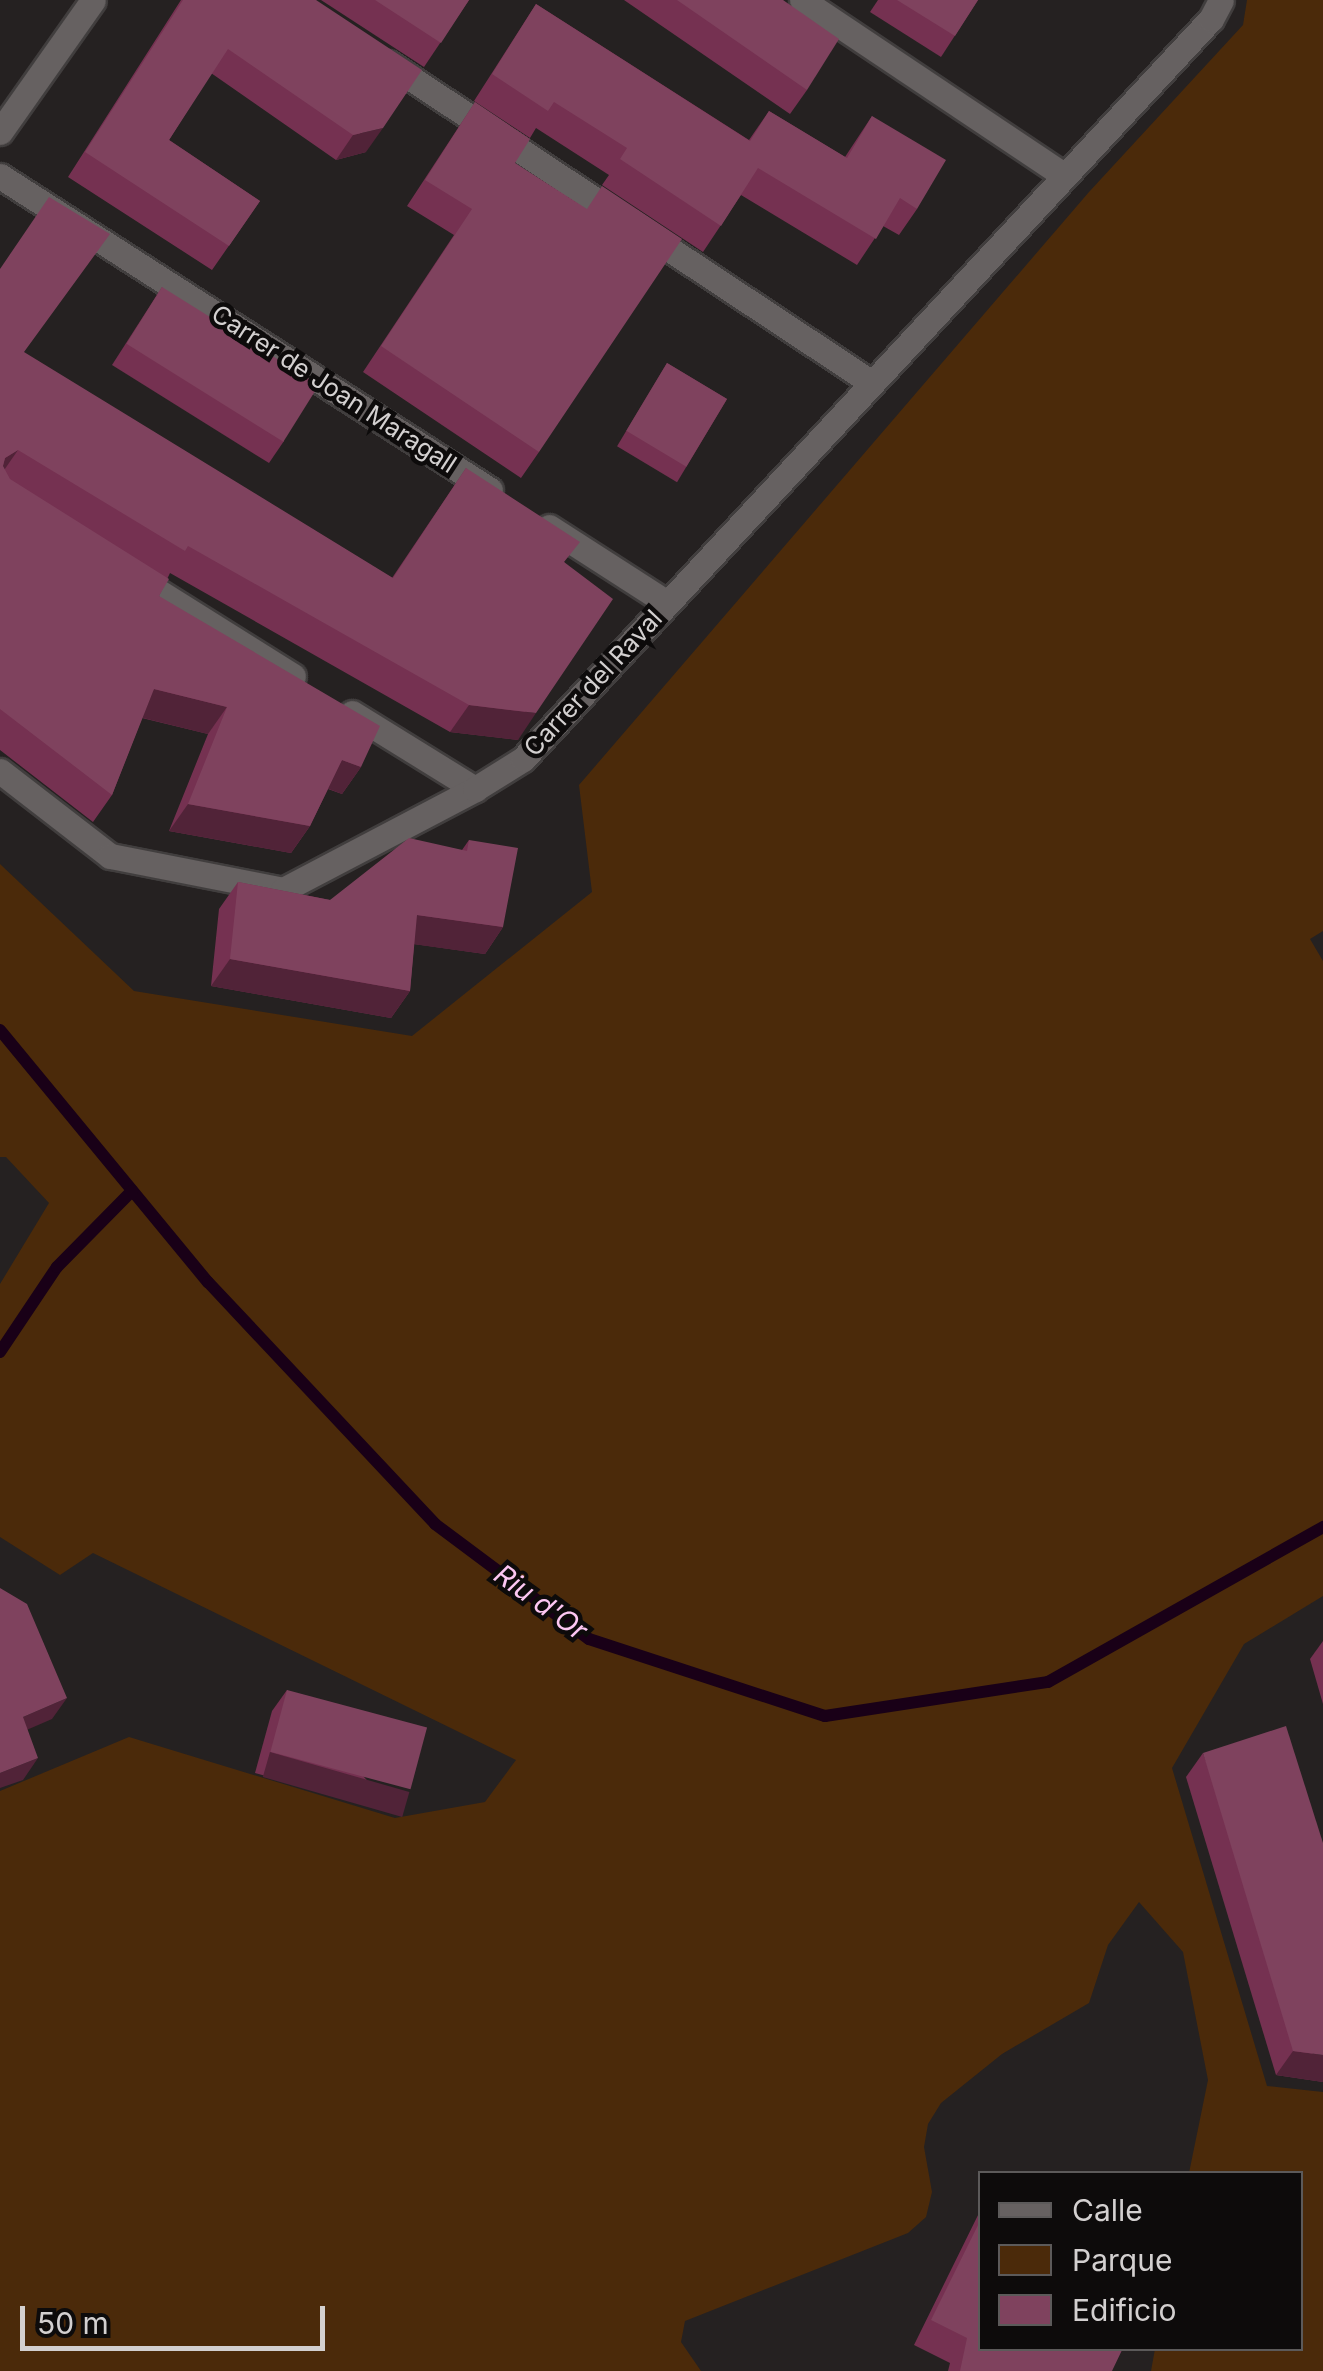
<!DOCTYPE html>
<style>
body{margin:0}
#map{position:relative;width:1323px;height:2371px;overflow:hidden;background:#252121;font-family:Inter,sans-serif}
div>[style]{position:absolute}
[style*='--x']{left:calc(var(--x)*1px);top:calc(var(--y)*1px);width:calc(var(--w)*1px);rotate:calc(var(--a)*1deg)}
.green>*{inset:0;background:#4b2a0a}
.stream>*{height:12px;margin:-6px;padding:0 6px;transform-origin:6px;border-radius:6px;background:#190017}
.roads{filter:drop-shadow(2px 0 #413e3e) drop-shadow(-2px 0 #413e3e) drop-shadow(0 2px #413e3e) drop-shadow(0 -2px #413e3e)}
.minor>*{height:25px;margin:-12.5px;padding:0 12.5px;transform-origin:12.5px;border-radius:12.5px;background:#666161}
.tertiary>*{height:25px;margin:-12.5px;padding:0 12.5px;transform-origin:12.5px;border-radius:12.5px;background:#666161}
.wall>*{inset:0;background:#753151;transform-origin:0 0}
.shaded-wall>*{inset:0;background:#512338;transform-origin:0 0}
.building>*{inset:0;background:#7f425e;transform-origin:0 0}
span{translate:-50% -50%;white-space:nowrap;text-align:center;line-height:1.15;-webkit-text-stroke:9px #0d0b0b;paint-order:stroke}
.street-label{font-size:25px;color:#d3d0d0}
.water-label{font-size:28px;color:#fdc7f3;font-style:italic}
.legend{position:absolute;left:978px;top:2171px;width:325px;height:180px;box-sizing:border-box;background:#0d0b0b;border:2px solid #5c5a5a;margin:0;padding:12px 18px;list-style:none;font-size:30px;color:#d3d0d0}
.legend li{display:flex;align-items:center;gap:20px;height:50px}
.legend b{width:50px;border:2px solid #5c5a5a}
.scale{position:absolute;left:20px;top:2306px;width:305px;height:45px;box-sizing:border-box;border:5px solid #d3d0d0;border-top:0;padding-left:12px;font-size:30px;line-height:35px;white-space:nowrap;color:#d3d0d0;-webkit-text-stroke:8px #0d0b0b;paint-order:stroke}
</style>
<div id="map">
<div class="green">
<div style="clip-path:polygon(1247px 0,1323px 0,1323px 931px,1310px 939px,1323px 961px,1323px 1596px,1244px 1644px,1172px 1768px,1267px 2086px,1323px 2092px,1323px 2371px,1151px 2371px,1155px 2349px,1300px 2348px,1300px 2174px,1189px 2173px,1208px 2080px,1183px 1952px,1139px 1902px,1108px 1945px,1089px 2003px,1002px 2054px,941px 2103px,928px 2124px,924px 2147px,932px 2192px,926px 2217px,908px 2233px,685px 2321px,681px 2342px,701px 2371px,0 2371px,0 1791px,129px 1737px,395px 1818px,485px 1802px,516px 1760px,93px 1553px,60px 1575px,0 1537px,0 1284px,49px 1203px,6px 1157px,0 1157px,0 864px,134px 991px,412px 1036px,592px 892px,579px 785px,1089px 192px,1243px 25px)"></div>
</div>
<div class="stream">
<div style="--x:0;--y:1030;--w:327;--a:50.5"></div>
<div style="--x:208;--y:1282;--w:332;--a:46.8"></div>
<div style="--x:435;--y:1524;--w:192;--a:36.8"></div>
<div style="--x:589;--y:1639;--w:248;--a:18.1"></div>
<div style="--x:825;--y:1716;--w:226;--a:-8.7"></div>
<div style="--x:1048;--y:1682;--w:316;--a:-29.4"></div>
<div style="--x:0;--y:1352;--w:102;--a:-56.2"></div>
<div style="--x:57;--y:1267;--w:107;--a:-45.4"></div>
</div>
<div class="roads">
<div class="minor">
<div style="--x:802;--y:0;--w:316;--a:33.8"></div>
<div style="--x:388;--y:63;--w:580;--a:33.47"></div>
<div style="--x:0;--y:176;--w:582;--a:32.65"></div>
<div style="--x:549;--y:527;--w:140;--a:32.8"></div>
<div style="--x:132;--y:575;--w:190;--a:32.1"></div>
<div style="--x:352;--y:713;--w:145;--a:31.7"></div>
<div style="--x:0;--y:771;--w:139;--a:37.7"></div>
<div style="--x:110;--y:856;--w:176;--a:11.1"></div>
<div style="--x:283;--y:890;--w:217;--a:-27.7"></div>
<div style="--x:475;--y:789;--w:57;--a:-32"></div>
<div style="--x:523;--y:759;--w:1010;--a:-47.09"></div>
<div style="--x:1211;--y:19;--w:21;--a:-62"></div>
</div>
<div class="tertiary">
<div style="--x:0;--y:132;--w:161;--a:-54.8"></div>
</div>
</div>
<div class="wall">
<div style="clip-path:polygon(181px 0,316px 0,366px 152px,336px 160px,211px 73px,169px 140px,260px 201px,212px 270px,68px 177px)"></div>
<div style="clip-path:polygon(321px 0,469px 0,424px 67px)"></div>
<div style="clip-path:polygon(624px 0,783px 0,807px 90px,790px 114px)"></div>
<div style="clip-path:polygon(878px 0,978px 0,941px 57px,870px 12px)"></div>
<div style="clip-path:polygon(536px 4px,749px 140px,769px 111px,845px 157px,872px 116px,917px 209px,899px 235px,883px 226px,857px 265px,741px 195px,703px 252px,602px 185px,609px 175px,536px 128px,530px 138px,474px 101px)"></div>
<div style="clip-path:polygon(475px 102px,515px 163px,539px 452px,521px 478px,363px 372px,454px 235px,407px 206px)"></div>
<div style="clip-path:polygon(0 268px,24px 353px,392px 578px,466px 468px,565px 563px,518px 740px,450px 732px,170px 573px,159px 596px,361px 767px,342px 794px,328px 789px,310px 826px,291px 853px,169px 831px,208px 734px,142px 718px,112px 795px,93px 822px,0 750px)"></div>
<div style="clip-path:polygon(162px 287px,284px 441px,269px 463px,112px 365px)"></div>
<div style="left:667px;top:363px;width:70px;height:97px;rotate:31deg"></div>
<div style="clip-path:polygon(469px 840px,503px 927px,485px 954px,414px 944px,410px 991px,391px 1018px,211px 986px,219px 909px,238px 882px,330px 900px,462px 850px)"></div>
<div style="clip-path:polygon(1323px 1641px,1323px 1704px,1310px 1659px)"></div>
<div style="clip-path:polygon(287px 1690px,395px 1812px,255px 1773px,272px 1711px)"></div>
<div style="clip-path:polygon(1203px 1753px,1323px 2082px,1276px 2075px,1186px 1777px)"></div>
<div style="clip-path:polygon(980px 2211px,980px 2348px,1112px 2371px,948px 2371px,950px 2363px,914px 2345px)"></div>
</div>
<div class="shaded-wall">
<div style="clip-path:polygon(383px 128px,366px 152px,336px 160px,353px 135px)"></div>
<div style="clip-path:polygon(18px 450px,0 476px,5px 458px)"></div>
<div style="clip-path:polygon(154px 689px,227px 707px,208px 734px,135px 716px)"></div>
<div style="clip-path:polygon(469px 705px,536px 713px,518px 740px,450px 732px)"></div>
<div style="clip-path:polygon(342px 760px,361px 767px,342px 794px,324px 787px)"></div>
<div style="clip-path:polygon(188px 804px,310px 826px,291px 853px,169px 831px)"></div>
<div style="clip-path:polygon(417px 915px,503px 927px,485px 954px,398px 942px)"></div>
<div style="clip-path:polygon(230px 959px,410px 991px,391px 1018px,211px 986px)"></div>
<div style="clip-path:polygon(67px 1698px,52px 1719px,8px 1738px,23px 1717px)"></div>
<div style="left:270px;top:1752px;width:145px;height:26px;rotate:16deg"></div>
<div style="clip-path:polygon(38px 1758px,23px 1780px,0 1788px,0 1773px)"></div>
<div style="clip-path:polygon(1293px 2051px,1323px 2055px,1323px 2082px,1276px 2075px)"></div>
</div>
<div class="building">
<div style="clip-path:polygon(183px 0,316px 0,422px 70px,383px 128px,353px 135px,228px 49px,169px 140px,260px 201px,229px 246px,85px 152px)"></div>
<div style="clip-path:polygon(375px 0,469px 0,441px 43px)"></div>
<div style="clip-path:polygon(677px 0,783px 0,839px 39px,807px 90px)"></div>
<div style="clip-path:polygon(897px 0,978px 0,955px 36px)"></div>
<div style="clip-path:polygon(536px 4px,750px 141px,769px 111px,847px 158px,872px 116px,946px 160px,917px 209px,900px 198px,876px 239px,758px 168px,721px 226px,620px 159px,627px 148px,554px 102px,548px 111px,492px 74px)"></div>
<div style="clip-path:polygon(475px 102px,530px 139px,515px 163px,587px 209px,602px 186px,682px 239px,539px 452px,381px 346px,472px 209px,425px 180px)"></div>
<div style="clip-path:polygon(49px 197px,110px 234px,24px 352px,393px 578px,466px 468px,580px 542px,564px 562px,613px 599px,536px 713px,469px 705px,188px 546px,185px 551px,18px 450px,5px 458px,3px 466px,10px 479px,169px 579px,159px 596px,380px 726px,361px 767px,342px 760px,310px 826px,188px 804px,227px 707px,154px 689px,112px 795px,0 709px,0 269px)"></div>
<div style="left:162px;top:287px;width:185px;height:67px;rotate:32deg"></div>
<div style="left:667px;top:363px;width:70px;height:79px;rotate:31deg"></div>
<div style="clip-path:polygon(409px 838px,467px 851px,469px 840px,518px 848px,503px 927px,417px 915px,410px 991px,230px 959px,238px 882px,330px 900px)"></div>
<div style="clip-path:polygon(0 1588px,27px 1604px,67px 1698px,23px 1717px,38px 1758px,0 1773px)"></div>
<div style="left:287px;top:1690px;width:145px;height:64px;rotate:15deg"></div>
<div style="clip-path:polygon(1286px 1726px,1323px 1843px,1323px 2055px,1293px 2051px,1203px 1753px)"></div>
<div style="clip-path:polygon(980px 2221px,980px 2348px,1123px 2348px,1112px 2371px,960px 2371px,967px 2338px,931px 2320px)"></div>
</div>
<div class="street-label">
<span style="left:334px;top:389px;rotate:33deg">Carrer de Joan Maragall</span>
<span style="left:593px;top:683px;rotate:-47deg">Carrer del Raval</span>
</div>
<div class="water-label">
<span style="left:541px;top:1602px;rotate:36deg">Riu d'Or</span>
</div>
<ul class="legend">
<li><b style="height:12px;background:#666161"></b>Calle</li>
<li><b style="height:28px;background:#4b2a0a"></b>Parque</li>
<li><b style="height:28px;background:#7f425e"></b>Edificio</li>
</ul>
<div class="scale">50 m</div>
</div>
